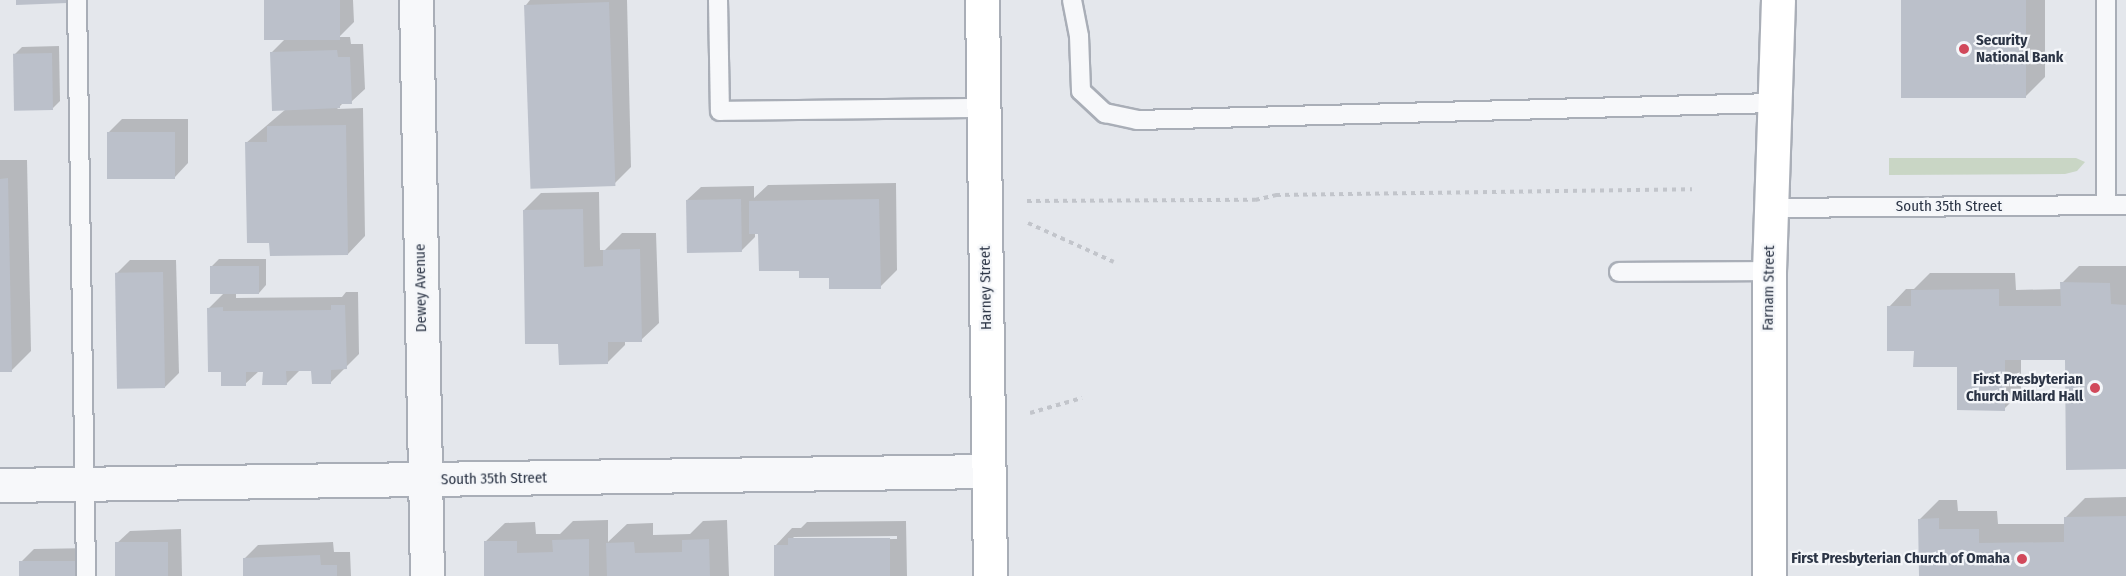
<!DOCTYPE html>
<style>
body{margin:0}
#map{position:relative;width:2126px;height:576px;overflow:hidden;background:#e4e7ec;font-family:"Fira Sans Condensed",sans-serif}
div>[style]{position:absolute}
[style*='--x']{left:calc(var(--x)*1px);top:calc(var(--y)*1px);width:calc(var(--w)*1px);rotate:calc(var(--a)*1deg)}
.green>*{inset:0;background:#c9d6c5}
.shadow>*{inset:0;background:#0003}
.building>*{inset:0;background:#bbc0ca;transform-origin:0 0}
.path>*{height:4px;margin-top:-2px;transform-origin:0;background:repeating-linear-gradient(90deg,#c2c5cb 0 4.5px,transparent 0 9px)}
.roads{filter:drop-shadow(2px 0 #a9aeb7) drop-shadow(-2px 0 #a9aeb7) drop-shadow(0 2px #a9aeb7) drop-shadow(0 -2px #a9aeb7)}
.lane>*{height:18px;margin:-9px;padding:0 9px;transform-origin:9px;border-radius:9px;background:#f7f8fa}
.street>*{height:33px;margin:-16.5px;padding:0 16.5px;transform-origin:16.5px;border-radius:16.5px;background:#f7f8fa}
.secondary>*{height:33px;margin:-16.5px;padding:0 16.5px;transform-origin:16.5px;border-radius:16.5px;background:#fff}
.dots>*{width:16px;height:16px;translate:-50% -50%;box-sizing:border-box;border:3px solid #f4f6f9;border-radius:50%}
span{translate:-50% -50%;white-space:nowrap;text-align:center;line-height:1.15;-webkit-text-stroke:4.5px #f4f6f9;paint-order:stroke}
.poi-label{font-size:15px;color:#2b3445;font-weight:700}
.left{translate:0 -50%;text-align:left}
.right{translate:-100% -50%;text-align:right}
.street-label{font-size:15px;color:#2b3445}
</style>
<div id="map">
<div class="green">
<div style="clip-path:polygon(1889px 158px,2076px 158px,2085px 162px,2077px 171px,2065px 174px,1889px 175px)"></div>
</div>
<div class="shadow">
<div style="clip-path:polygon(265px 0,353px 0,354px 22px,339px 37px,350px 37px,351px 44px,363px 44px,365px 89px,351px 102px,343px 103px,337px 109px,363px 108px,365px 236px,348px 254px,246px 143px,286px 109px,271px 53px,286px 38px)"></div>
<div style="clip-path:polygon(530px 0,627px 0,631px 167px,614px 184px,526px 5px)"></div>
<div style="clip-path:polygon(1902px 0,2045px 0,2045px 77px,2026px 96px)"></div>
<div style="clip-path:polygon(59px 46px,60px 101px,53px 108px,15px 54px,22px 47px)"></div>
<div style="clip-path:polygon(122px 119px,188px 119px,188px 163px,175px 177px,108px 133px)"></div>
<div style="clip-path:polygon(0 160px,27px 160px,31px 351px,12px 370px,0 370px)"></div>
<div style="clip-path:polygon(896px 183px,897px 270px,880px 287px,801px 269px,759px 232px,755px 232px,755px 237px,741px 251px,687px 200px,701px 187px,754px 186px,754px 198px,768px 185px)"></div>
<div style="clip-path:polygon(599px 192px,600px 250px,605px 250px,622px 233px,656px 233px,659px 323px,641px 340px,625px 341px,625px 345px,607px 363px,560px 342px,524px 210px,541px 193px)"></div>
<div style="clip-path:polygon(219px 259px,266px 259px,266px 285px,259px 293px,236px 293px,236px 298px,342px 297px,346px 292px,358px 292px,359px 354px,331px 382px,313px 370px,300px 370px,286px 384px,265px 370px,259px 371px,245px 384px,222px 371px,209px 308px,224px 293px,212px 266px)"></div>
<div style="clip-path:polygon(130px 260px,176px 260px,179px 373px,165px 387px,116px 274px)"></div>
<div style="clip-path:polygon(2079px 266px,2126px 266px,2126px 468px,2066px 358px,2021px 359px,2021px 392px,2004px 409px,1959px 365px,1915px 350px,1889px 307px,1906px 289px,1914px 289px,1930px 273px,2015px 273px,2016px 290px,2062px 289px,2062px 283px)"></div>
<div style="clip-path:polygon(2126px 497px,2126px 576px,1920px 576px,1920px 519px,1939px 500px,1957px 500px,1958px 511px,1997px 511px,1998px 524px,2066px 524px,2066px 517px,2085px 498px)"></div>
<div style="clip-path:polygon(608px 520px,608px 542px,627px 524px,653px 523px,653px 535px,690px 534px,703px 521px,727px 520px,729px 576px,486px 576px,485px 542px,505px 523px,535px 522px,536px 534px,560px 534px,573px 521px)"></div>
<div style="clip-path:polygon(evenodd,906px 521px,907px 576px,775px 576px,775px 546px,792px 528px,801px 528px,807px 522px,906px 521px,897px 536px,897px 539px,791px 540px,794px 537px,897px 536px)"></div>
<div style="clip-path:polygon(181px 529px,182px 576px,117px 576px,116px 544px,130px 531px)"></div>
<div style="clip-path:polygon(333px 542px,334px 552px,350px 552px,351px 576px,245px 576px,244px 559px,258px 545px)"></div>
<div style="clip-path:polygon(93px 548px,93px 576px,21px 576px,20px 563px,34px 549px)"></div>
</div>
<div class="building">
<div style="clip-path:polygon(16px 0,67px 0,67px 3px,16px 5px)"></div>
<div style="left:264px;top:0;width:76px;height:40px"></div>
<div style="left:1901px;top:0;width:125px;height:98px"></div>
<div style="left:609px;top:2px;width:184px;height:85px;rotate:88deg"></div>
<div style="clip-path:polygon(337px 50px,338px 57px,350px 57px,352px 104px,340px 104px,340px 108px,272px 111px,270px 52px)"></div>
<div style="left:52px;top:53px;width:57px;height:39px;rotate:89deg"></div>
<div style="clip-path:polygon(346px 125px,348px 255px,270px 256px,269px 243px,247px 243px,245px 142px,267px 142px,267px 126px)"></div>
<div style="left:107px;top:132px;width:68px;height:47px"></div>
<div style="clip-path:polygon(8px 178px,12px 372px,0 372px,0 179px)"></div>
<div style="left:741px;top:199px;width:53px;height:55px;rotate:89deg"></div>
<div style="clip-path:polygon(879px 199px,881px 289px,829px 289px,829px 278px,799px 278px,799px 271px,759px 271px,758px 234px,749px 234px,749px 201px)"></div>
<div style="clip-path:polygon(583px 209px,584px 267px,603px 266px,603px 250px,640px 249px,642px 342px,608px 342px,608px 364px,559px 365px,558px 344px,525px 344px,523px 210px)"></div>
<div style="left:210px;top:266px;width:49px;height:28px"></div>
<div style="left:163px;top:272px;width:116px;height:48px;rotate:89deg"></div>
<div style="clip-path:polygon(2060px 282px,2110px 283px,2111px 304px,2126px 305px,2126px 469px,2066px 470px,2065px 360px,2005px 360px,2005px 411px,1957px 410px,1957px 367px,1913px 367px,1914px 351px,1887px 351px,1887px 306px,1911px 306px,1911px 290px,1999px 289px,1999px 306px,2061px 306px)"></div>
<div style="clip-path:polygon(331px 305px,345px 305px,347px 369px,331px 370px,331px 384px,312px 384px,311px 371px,286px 371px,287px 385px,262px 385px,263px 372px,246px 372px,246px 386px,221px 386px,221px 372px,208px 372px,207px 308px,223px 307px,223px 311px,331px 310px)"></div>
<div style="clip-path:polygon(2126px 516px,2126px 576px,1919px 576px,1918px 519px,1939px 518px,1939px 529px,1979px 529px,1979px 543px,2064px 542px,2064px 517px)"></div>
<div style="clip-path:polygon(788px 538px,890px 538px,890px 576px,774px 576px,774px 545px,788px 545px)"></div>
<div style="clip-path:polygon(589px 539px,589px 576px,484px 576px,484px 541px,517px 541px,517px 553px,553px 552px,552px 540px)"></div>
<div style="clip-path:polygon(709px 539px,710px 576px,607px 576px,606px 543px,634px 542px,635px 553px,682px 552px,682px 540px)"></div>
<div style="left:168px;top:542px;width:34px;height:53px;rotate:90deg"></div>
<div style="clip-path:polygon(320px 555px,321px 565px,337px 565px,337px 576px,243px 576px,243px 558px)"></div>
<div style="left:80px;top:561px;width:15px;height:61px;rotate:90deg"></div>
</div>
<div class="path">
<div style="--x:1027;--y:201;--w:228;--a:-0.3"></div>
<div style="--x:1255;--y:200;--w:22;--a:-13"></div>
<div style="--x:1276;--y:195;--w:416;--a:-0.8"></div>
<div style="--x:1028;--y:223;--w:94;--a:24.4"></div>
<div style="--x:1030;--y:413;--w:54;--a:-16.1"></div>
</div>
<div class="roads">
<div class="lane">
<div style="--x:77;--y:0;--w:576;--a:89.1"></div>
<div style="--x:718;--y:0;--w:111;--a:89"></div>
<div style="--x:720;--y:111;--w:264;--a:-0.7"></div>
<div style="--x:1072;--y:0;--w:37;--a:79"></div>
<div style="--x:1079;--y:36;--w:55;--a:87.9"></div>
<div style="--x:1081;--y:91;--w:33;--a:43"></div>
<div style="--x:1105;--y:113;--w:33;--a:12"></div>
<div style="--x:1137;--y:120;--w:638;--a:-1.53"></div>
<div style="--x:2106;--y:205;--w:205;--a:-90"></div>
<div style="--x:1772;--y:208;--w:354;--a:-0.5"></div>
<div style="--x:1619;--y:272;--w:150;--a:-0.4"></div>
</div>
<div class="street">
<div style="--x:416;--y:0;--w:576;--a:88.91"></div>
<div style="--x:0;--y:485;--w:988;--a:-0.81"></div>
</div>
<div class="secondary">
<div style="--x:982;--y:0;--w:576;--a:89.2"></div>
<div style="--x:1769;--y:576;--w:305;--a:-90"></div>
<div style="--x:1769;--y:271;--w:271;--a:-88.1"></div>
</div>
</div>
<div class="dots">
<div style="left:1964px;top:49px;background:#d1495b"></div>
<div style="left:2095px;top:388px;background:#d1495b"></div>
<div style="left:2022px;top:559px;background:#d1495b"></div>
</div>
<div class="poi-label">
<span class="left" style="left:1976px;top:49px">Security<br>National Bank</span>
<span class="right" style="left:2083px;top:388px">First Presbyterian<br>Church Millard Hall</span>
<span class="right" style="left:2010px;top:559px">First Presbyterian Church of Omaha</span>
</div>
<div class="street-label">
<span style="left:1949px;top:207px">South 35th Street</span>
<span style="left:421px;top:288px;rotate:-91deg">Dewey Avenue</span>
<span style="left:986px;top:288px;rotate:-91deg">Harney Street</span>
<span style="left:1769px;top:288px;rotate:-89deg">Farnam Street</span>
<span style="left:494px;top:479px;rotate:-1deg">South 35th Street</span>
</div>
</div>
